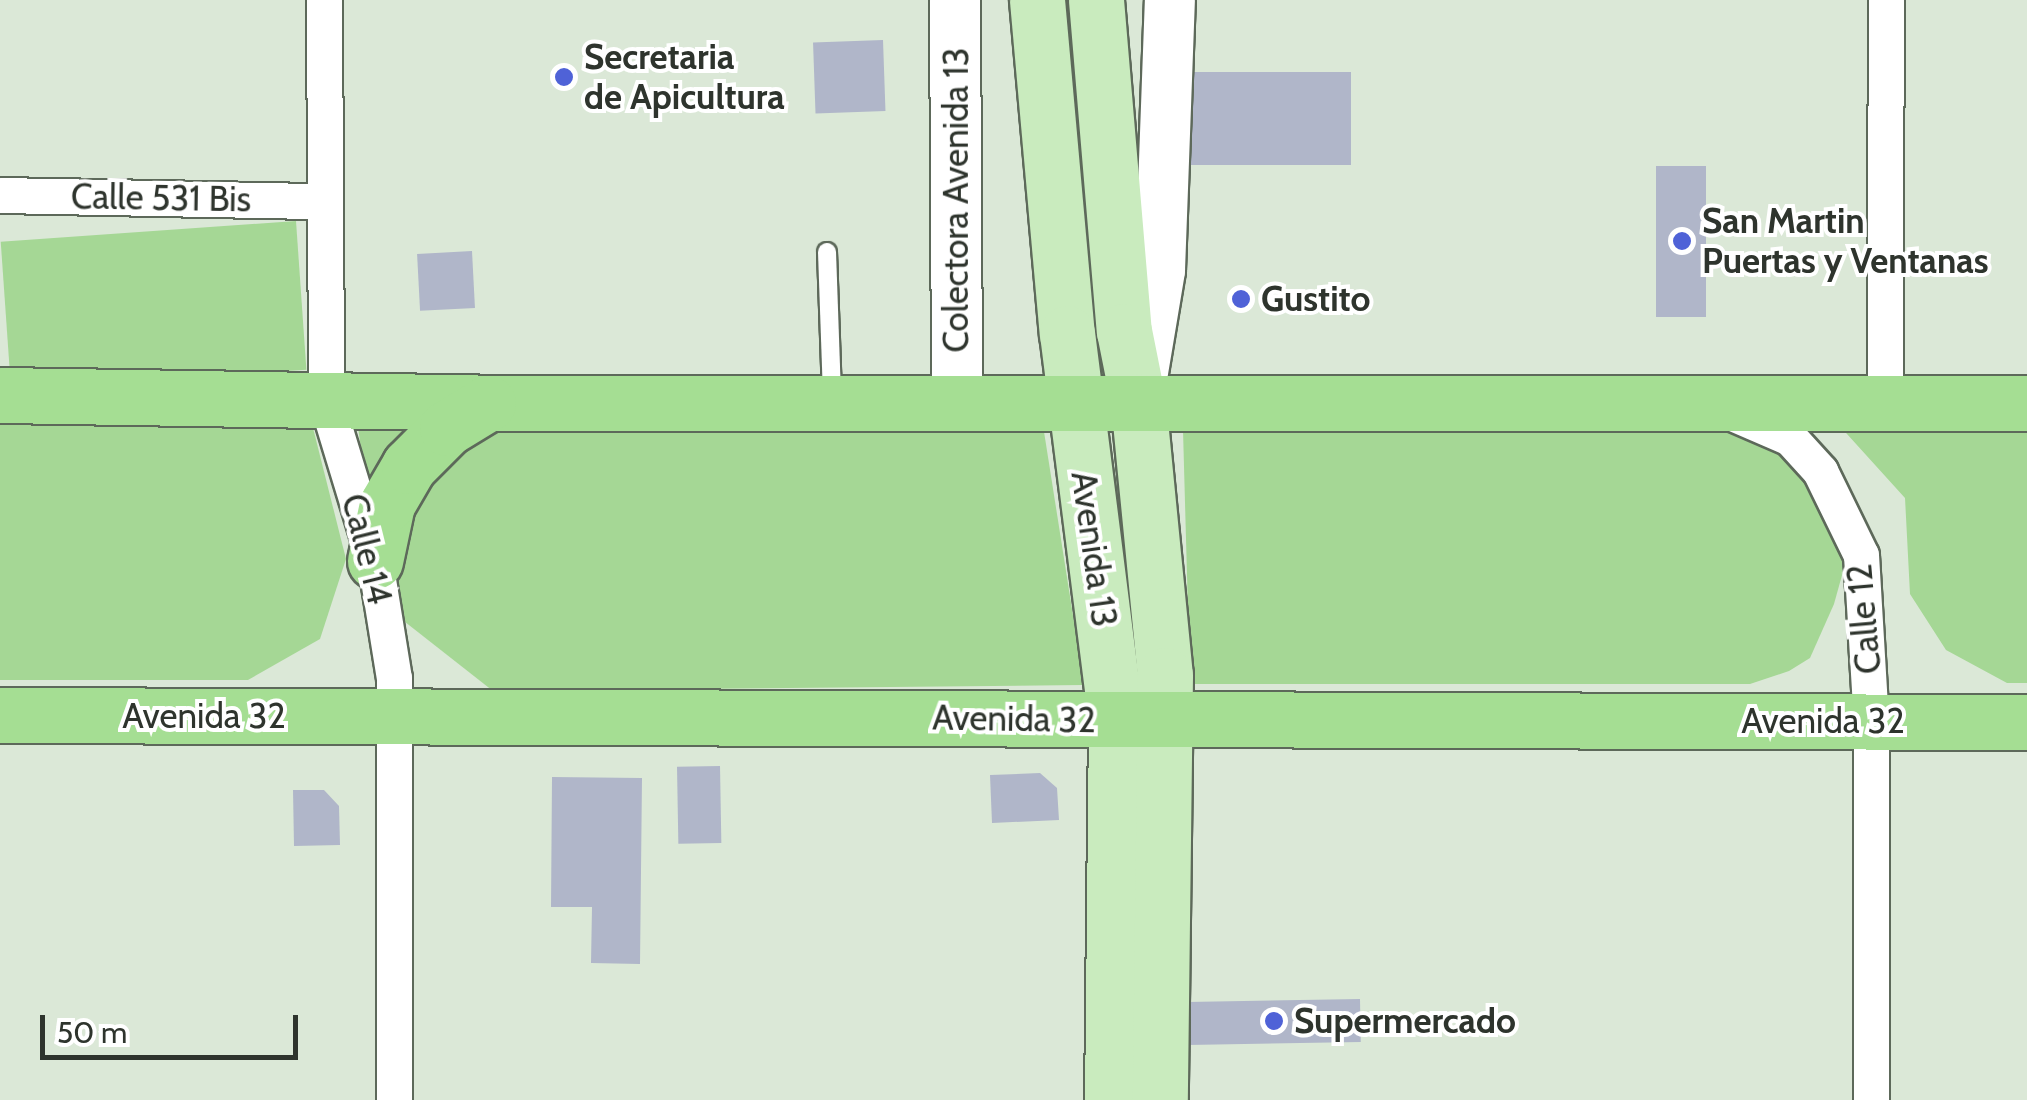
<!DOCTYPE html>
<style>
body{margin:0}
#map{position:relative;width:2027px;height:1100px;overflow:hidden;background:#dbe8d7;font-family:Cabin,sans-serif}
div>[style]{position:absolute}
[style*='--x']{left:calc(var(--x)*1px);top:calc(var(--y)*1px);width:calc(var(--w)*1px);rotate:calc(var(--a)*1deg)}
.green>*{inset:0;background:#a5d795;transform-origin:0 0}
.building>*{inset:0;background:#b0b6c9;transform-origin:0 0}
.roads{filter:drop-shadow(2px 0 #5d695a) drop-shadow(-2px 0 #5d695a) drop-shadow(0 2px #5d695a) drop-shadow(0 -2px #5d695a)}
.lane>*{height:18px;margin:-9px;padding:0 9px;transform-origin:9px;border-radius:9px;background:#fff}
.street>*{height:35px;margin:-17.5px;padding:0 17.5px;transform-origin:17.5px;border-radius:17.5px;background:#fff}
.secondary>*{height:50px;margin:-25px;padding:0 25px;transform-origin:25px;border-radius:25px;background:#fff}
.primary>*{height:55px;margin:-27.5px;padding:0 27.5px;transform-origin:27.5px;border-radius:27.5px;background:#c9ebbe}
.highway>*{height:55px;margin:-27.5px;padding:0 27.5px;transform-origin:27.5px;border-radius:27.5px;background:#a5de93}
.dots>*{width:28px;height:28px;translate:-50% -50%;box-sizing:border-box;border:5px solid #fff;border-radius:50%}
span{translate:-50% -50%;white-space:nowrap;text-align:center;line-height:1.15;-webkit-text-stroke:8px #fff;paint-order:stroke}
.poi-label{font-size:35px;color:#2e342d;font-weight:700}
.left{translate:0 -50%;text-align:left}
.street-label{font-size:35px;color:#2e342d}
.scale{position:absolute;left:40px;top:1015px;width:258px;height:45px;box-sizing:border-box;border:5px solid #2e342d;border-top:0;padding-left:12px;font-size:30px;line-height:35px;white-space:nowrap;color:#2e342d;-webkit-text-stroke:8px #fff;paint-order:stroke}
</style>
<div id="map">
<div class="green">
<div style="left:296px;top:221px;width:149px;height:296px;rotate:86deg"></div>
<div style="clip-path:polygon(0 412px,309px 412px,346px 559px,320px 639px,248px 680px,0 680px)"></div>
<div style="clip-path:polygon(356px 412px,415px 414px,368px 502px)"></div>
<div style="clip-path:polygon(1042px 419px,1084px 685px,493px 691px,400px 618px,390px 524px,487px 425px)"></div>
<div style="clip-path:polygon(1753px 422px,1808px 478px,1838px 522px,1844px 568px,1834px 604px,1810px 658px,1789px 671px,1750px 684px,1190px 684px,1183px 430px)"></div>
<div style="clip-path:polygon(1837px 423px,2027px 423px,2027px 683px,2007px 683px,1946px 650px,1910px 594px,1905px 498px)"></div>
</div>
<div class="building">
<div style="left:883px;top:40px;width:71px;height:70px;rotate:88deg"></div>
<div style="left:1189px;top:72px;width:162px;height:93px"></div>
<div style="left:1656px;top:166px;width:50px;height:151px"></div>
<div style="left:472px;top:251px;width:57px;height:55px;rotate:87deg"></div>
<div style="left:720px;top:766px;width:77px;height:43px;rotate:89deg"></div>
<div style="clip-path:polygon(1040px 773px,1057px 788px,1059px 820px,992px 823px,990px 775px)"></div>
<div style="clip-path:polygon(552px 777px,642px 778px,640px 964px,591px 963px,592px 907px,551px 907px)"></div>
<div style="clip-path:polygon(293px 790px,324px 790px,339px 806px,340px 845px,294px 846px)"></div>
<div style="left:1360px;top:999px;width:43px;height:173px;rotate:89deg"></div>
</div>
<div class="roads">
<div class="lane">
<div style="--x:827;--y:252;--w:144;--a:88"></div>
</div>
<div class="street">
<div style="--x:324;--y:0;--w:400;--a:89.7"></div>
<div style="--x:326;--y:400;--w:168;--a:73.1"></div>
<div style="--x:375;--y:561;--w:119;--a:80.8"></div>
<div style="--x:394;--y:678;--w:422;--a:90"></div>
<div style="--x:0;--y:195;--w:323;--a:1.1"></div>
<div style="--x:1885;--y:402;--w:402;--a:-89.9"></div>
<div style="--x:1732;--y:413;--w:63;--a:23.3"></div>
<div style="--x:1790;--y:438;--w:45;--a:47.7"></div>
<div style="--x:1820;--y:471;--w:93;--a:64"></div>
<div style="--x:1861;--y:555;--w:167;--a:86.6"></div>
<div style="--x:1871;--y:722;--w:378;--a:90"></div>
</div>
<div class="secondary">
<div style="--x:955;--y:0;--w:401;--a:89.7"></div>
<div style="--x:1139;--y:396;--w:128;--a:-80.5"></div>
<div style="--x:1160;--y:270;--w:270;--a:-87.9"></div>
</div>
<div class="primary">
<div style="--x:1037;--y:0;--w:334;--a:84.9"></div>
<div style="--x:1067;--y:333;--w:391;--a:82.8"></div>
<div style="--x:1116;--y:721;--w:379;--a:90.6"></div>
<div style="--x:1096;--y:0;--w:332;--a:85.2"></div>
<div style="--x:1124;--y:331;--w:71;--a:78.7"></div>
<div style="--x:1138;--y:401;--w:275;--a:84.4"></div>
<div style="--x:1165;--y:675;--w:425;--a:90.7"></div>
</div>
<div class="highway">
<div style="--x:0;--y:395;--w:488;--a:0.9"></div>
<div style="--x:488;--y:403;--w:1539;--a:0"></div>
<div style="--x:375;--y:561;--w:58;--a:-78.1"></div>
<div style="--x:387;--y:504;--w:44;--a:-59.9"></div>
<div style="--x:409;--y:466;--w:54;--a:-45"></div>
<div style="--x:447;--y:428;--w:48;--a:-31.4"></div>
<div style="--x:0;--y:715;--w:2027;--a:0.2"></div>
</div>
</div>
<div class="dots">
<div style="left:564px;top:77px;background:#4f62d7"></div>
<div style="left:1682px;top:241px;background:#4f62d7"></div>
<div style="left:1241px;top:299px;background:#4f62d7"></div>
<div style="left:1274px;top:1021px;background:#4f62d7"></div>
</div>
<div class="poi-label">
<span class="left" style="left:584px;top:77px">Secretaria<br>de Apicultura</span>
<span class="left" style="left:1702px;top:241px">San Martin<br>Puertas y Ventanas</span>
<span class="left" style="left:1261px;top:299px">Gustito</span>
<span class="left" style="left:1294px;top:1021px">Supermercado</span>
</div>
<div class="street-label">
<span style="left:161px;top:198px;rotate:1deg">Calle 531 Bis</span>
<span style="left:956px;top:200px;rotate:-90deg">Colectora Avenida 13</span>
<span style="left:367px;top:549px;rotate:76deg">Calle 14</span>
<span style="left:1094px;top:549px;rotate:82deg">Avenida 13</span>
<span style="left:1864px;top:619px;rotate:-95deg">Calle 12</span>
<span style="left:204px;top:716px">Avenida 32</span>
<span style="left:1014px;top:719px;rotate:1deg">Avenida 32</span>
<span style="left:1823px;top:721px">Avenida 32</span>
</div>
<div class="scale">50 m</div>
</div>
